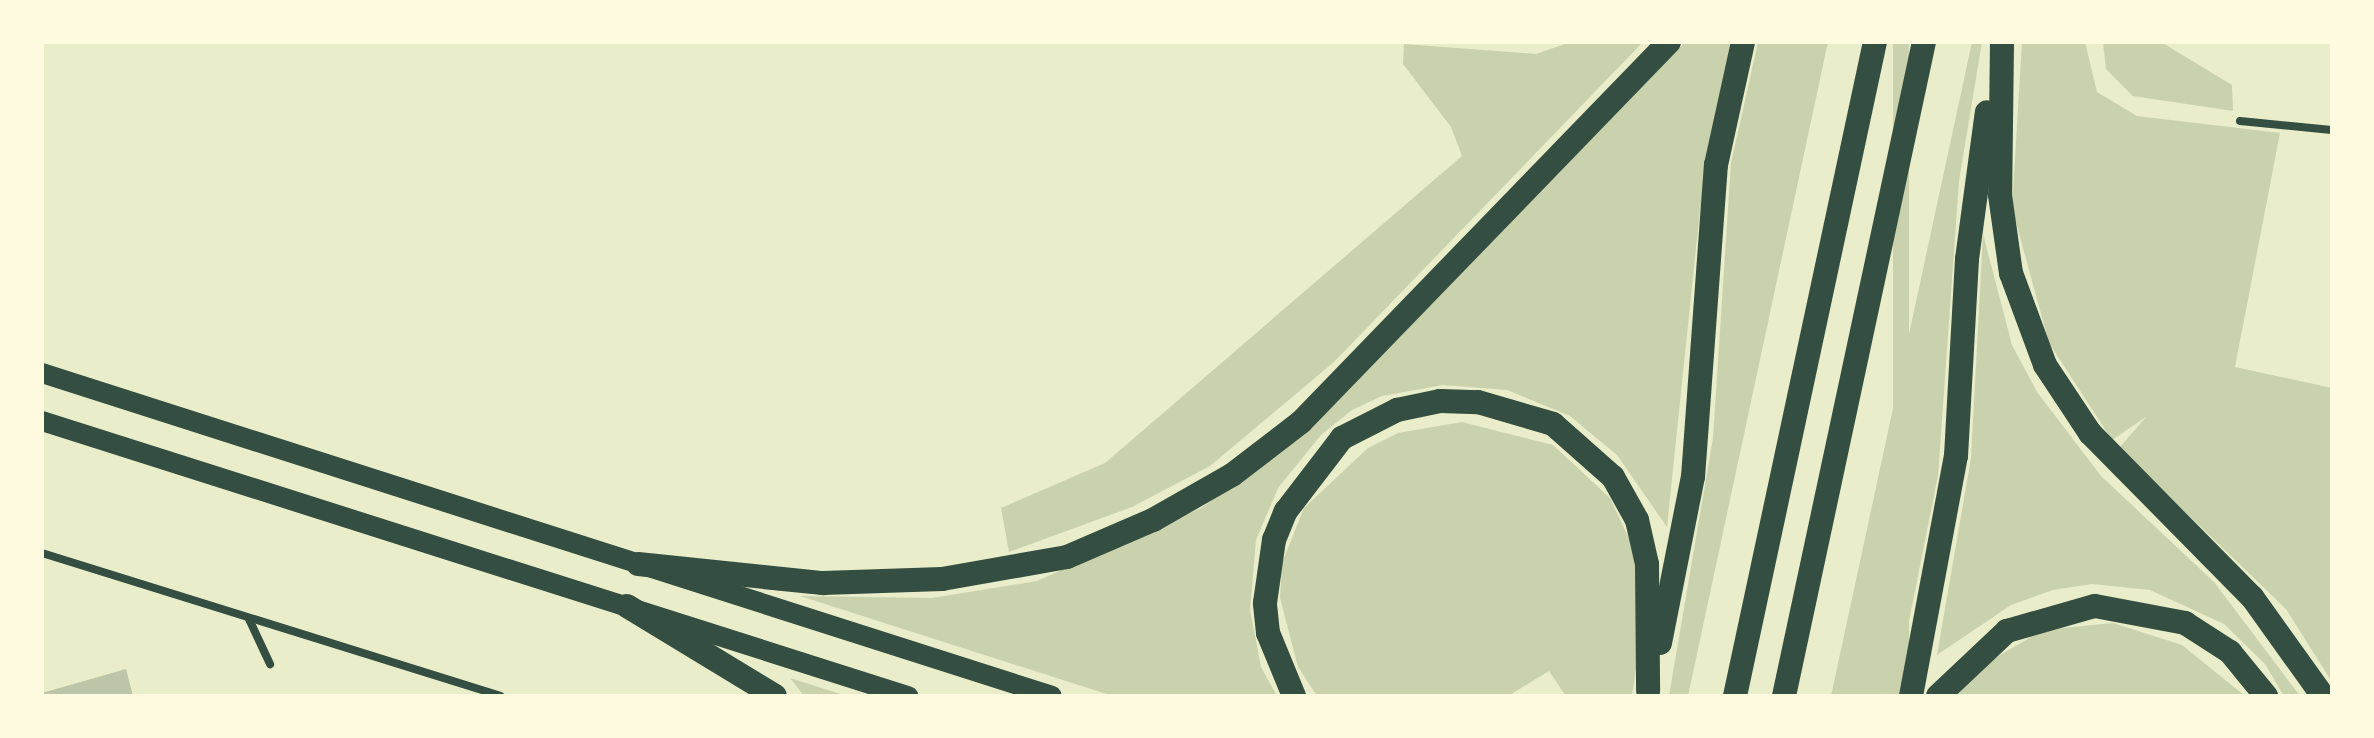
<!DOCTYPE html>
<style>
body{margin:0}
#map{position:relative;width:2374px;height:738px;overflow:hidden;background:#e9edc9;font-family:"Fira Sans Condensed",sans-serif}
div>[style]{position:absolute}
[style*='--x']{left:calc(var(--x)*1px);top:calc(var(--y)*1px);width:calc(var(--w)*1px);rotate:calc(var(--a)*1deg)}
.green>*{inset:0;background:#cad2ad;transform-origin:0 0}
.building>*{inset:0;background:#bcc5a7}
.minor>*{height:8px;margin:-4px;padding:0 4px;transform-origin:4px;border-radius:4px;background:#344e41}
.primary>*{height:20px;margin:-10px;padding:0 10px;transform-origin:10px;border-radius:10px;background:#344e41}
.motorway>*{height:24px;margin:-12px;padding:0 12px;transform-origin:12px;border-radius:12px;background:#344e41}
span{translate:-50% -50%;white-space:nowrap;text-align:center;line-height:1.15;-webkit-text-stroke:7px #fefae0;paint-order:stroke}
.frame{position:absolute;inset:0;border:44px solid #fefae0;pointer-events:none}
</style>
<div id="map">
<div class="green">
<div style="clip-path:polygon(1571px 42px,1643px 42px,1334px 362px,1210px 466px,1132px 507px,1009px 552px,1001px 508px,1105px 463px,1462px 156px,1451px 127px,1403px 64px,1404px 44px,1536px 54px)"></div>
<div style="clip-path:polygon(1685px 42px,1733px 42px,1700px 210px,1667px 527px,1617px 455px,1570px 416px,1507px 390px,1443px 385px,1382px 396px,1352px 410px,1321px 435px,1278px 488px,1256px 540px,1250px 610px,1261px 667px,1277px 696px,1113px 696px,800px 596px,932px 598px,1037px 581px,1201px 508px,1304px 435px)"></div>
<div style="clip-path:polygon(1758px 42px,1828px 42px,1688px 696px,1669px 696px,1713px 438px,1731px 163px)"></div>
<div style="left:1893px;top:42px;width:16px;height:669px"></div>
<div style="clip-path:polygon(1972px 42px,1982px 42px,1959px 181px,1938px 476px,1894px 696px,1831px 696px)"></div>
<div style="clip-path:polygon(2022px 42px,2085px 42px,2097px 92px,2137px 116px,2280px 133px,2235px 367px,2332px 388px,2332px 682px,2286px 609px,2119px 448px,2146px 417px,2112px 440px,2049px 343px,2012px 208px)"></div>
<div style="clip-path:polygon(2103px 42px,2161px 42px,2232px 85px,2233px 111px,2133px 96px,2106px 69px)"></div>
<div style="clip-path:polygon(1983px 234px,2012px 345px,2037px 392px,2101px 476px,2214px 582px,2300px 696px,2284px 696px,2265px 664px,2224px 624px,2150px 590px,2092px 584px,2053px 590px,2011px 605px,1937px 655px,1971px 458px)"></div>
<div style="clip-path:polygon(1462px 422px,1553px 445px,1610px 498px,1636px 554px,1642px 627px,1632px 696px,1566px 696px,1549px 671px,1508px 696px,1317px 696px,1298px 667px,1280px 598px,1282px 563px,1304px 508px,1368px 448px,1398px 433px)"></div>
<div style="clip-path:polygon(2113px 623px,2182px 645px,2245px 696px,1956px 696px,1988px 662px,2043px 630px)"></div>
<div style="clip-path:polygon(790px 678px,847px 696px,804px 696px)"></div>
</div>
<div class="building">
<div style="clip-path:polygon(126px 669px,133px 696px,42px 696px,42px 693px)"></div>
</div>
<div class="minor">
<div style="--x:2240;--y:121;--w:92;--a:5.6"></div>
<div style="--x:42;--y:553;--w:480;--a:17.3"></div>
<div style="--x:249;--y:619;--w:50;--a:65"></div>
</div>
<div class="primary">
<div style="--x:42;--y:373;--w:1060;--a:17.73"></div>
<div style="--x:42;--y:421;--w:909;--a:17.62"></div>
</div>
<div class="motorway">
<div style="--x:2002;--y:42;--w:153;--a:90.7"></div>
<div style="--x:2000;--y:195;--w:79;--a:82"></div>
<div style="--x:2011;--y:273;--w:98;--a:69.7"></div>
<div style="--x:2045;--y:365;--w:82;--a:56.5"></div>
<div style="--x:2090;--y:433;--w:231;--a:45.4"></div>
<div style="--x:2252;--y:597;--w:122;--a:54.4"></div>
<div style="--x:638;--y:564;--w:186;--a:5.9"></div>
<div style="--x:823;--y:583;--w:119;--a:-1.9"></div>
<div style="--x:942;--y:579;--w:127;--a:-10"></div>
<div style="--x:1067;--y:557;--w:94;--a:-23.3"></div>
<div style="--x:1153;--y:520;--w:91;--a:-29.7"></div>
<div style="--x:1232;--y:475;--w:87;--a:-37.5"></div>
<div style="--x:1301;--y:422;--w:529;--a:-45.92"></div>
<div style="--x:627;--y:606;--w:173;--a:31.3"></div>
<div style="--x:1660;--y:643;--w:169;--a:-78.8"></div>
<div style="--x:1693;--y:477;--w:313;--a:-85.8"></div>
<div style="--x:1716;--y:165;--w:126;--a:-77.6"></div>
<div style="--x:1294;--y:696;--w:68;--a:-112.4"></div>
<div style="--x:1268;--y:633;--w:30;--a:-96"></div>
<div style="--x:1265;--y:603;--w:64;--a:-81.9"></div>
<div style="--x:1274;--y:540;--w:31;--a:-68"></div>
<div style="--x:1286;--y:511;--w:92;--a:-52.5"></div>
<div style="--x:1342;--y:438;--w:62;--a:-27"></div>
<div style="--x:1397;--y:410;--w:44;--a:-11.8"></div>
<div style="--x:1440;--y:401;--w:38;--a:2"></div>
<div style="--x:1478;--y:402;--w:78;--a:16.3"></div>
<div style="--x:1553;--y:424;--w:80;--a:41.5"></div>
<div style="--x:1613;--y:477;--w:49;--a:60.8"></div>
<div style="--x:1637;--y:520;--w:45;--a:77.2"></div>
<div style="--x:1647;--y:564;--w:127;--a:89.5"></div>
<div style="--x:1735;--y:696;--w:669;--a:-77.92"></div>
<div style="--x:1784;--y:696;--w:669;--a:-77.92"></div>
<div style="--x:1911;--y:696;--w:244;--a:-79.4"></div>
<div style="--x:1956;--y:456;--w:197;--a:-86.8"></div>
<div style="--x:1967;--y:259;--w:148;--a:-82.3"></div>
<div style="--x:1938;--y:696;--w:95;--a:-43.3"></div>
<div style="--x:2007;--y:631;--w:91;--a:-15.9"></div>
<div style="--x:2095;--y:606;--w:92;--a:10.7"></div>
<div style="--x:2185;--y:623;--w:54;--a:32.8"></div>
<div style="--x:2230;--y:652;--w:57;--a:50.7"></div>
</div>
<div class="frame"></div>
</div>
